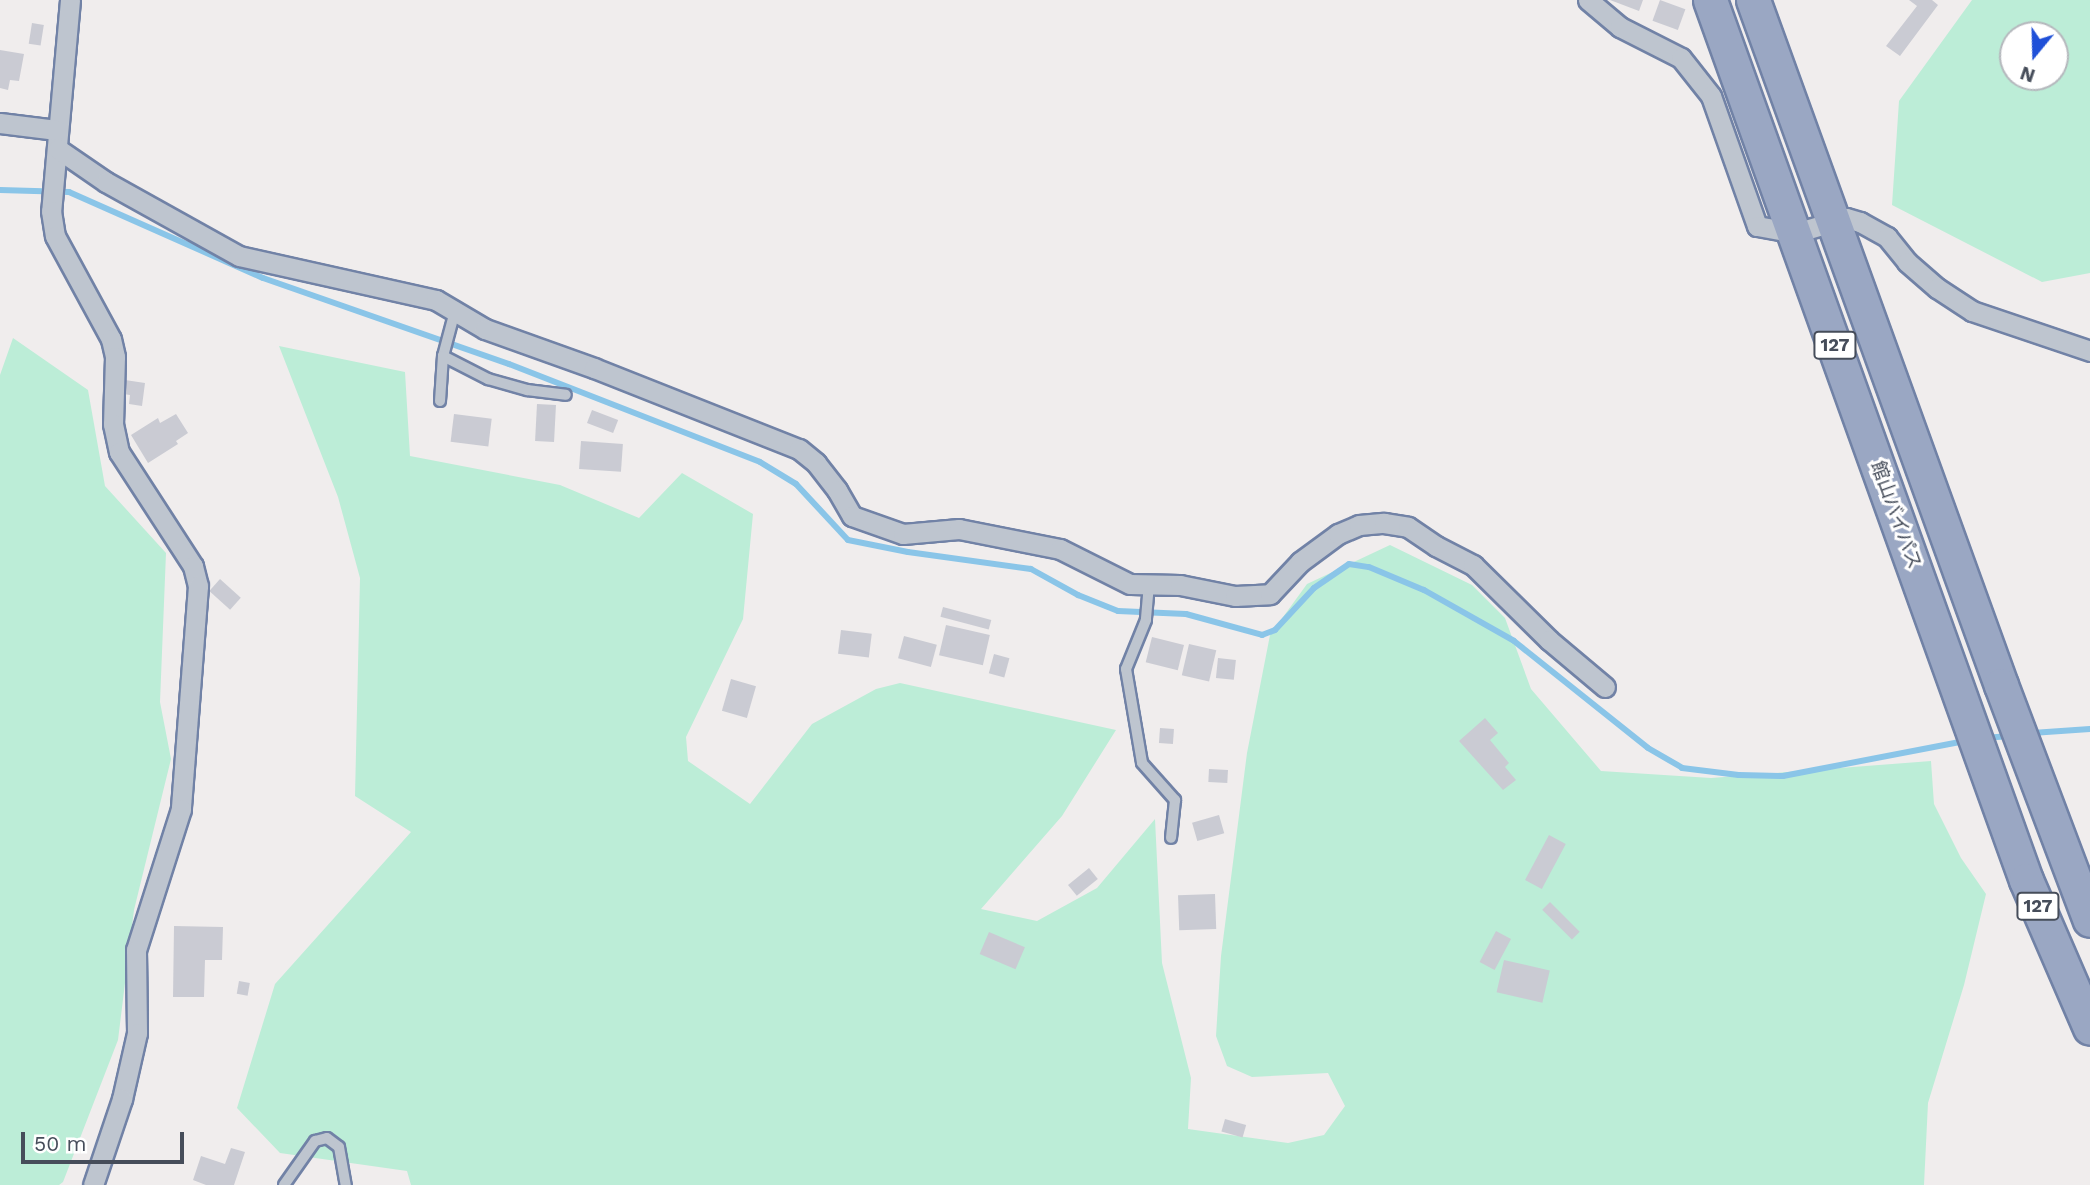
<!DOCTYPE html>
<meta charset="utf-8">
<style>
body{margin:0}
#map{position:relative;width:2090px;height:1185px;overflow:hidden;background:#f0eded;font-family:"Work Sans","Noto Sans JP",sans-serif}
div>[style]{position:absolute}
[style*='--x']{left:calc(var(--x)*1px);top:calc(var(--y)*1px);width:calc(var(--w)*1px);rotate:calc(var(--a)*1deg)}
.green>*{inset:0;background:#bcedd7}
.stream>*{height:6px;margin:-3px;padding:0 3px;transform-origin:3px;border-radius:3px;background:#8ac5e8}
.building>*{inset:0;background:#cacbd3;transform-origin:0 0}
.roads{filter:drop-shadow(2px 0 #7182a6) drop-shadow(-2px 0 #7182a6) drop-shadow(0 2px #7182a6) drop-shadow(0 -2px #7182a6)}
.service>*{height:10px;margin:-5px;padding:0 5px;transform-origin:5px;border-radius:5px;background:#bec5cf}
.minor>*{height:19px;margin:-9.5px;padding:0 9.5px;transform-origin:9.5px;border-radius:9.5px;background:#bec5cf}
.trunk>*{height:33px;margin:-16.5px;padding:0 16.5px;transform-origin:16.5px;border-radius:16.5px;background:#9aa7c3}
span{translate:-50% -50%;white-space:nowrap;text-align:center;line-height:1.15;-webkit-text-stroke:6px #fff;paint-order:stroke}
.shield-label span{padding:2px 5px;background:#fff;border:2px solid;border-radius:5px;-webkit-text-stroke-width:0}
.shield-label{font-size:18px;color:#464d5a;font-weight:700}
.street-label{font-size:19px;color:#464d5a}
.north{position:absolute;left:1999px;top:21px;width:70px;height:70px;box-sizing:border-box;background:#fff;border:2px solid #b5b8bd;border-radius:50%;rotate:199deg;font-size:19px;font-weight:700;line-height:28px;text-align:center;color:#464d5a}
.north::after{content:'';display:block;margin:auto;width:24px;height:32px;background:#1f50d8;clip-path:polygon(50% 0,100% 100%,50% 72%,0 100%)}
.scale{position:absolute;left:21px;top:1132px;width:163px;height:32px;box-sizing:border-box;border:4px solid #464d5a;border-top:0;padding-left:9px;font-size:21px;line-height:24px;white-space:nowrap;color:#464d5a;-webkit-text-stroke:5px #fff;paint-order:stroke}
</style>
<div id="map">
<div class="green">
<div style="clip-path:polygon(evenodd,1972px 0,2090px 0,2090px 273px,2042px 282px,1892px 205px,1899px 101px,1972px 0,2055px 35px,2055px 77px,2013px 77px,2013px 35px,2055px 35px)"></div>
<div style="clip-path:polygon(13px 338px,88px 390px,105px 486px,166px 553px,160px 702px,171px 759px,134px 910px,118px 1040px,63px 1182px,59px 1185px,0 1185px,0 375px)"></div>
<div style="clip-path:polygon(279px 346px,405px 372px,410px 456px,560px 485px,639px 518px,682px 473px,753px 514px,743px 619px,686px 737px,688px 761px,750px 804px,812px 724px,876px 689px,900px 683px,1116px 730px,1062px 816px,981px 909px,1037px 921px,1097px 888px,1155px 819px,1162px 963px,1191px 1078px,1188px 1129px,1288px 1143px,1324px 1135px,1345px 1106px,1328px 1073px,1252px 1077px,1227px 1066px,1216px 1036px,1221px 956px,1247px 753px,1270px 635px,1307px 584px,1390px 545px,1472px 585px,1505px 618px,1531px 689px,1601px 771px,1711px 778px,1931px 761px,1934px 804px,1961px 858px,1986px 894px,1964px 985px,1928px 1103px,1924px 1185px,411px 1185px,407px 1171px,280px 1153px,237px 1108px,275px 984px,411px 832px,355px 796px,360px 578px,338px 497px)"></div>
</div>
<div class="stream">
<div style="--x:0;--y:190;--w:69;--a:1.7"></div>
<div style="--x:69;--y:192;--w:212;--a:23.9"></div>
<div style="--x:263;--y:278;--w:261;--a:19.3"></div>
<div style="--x:509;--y:364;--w:269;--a:21.3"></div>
<div style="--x:760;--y:462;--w:42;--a:31.4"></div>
<div style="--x:796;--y:484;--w:76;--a:47.1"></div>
<div style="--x:848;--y:540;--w:61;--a:11.3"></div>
<div style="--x:908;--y:552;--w:124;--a:7.9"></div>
<div style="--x:1031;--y:569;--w:54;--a:29"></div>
<div style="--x:1078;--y:595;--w:43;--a:21.8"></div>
<div style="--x:1118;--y:611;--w:68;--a:2.5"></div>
<div style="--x:1186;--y:614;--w:79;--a:15.4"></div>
<div style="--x:1262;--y:635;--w:14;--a:-21"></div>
<div style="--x:1275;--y:630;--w:57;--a:-47.1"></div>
<div style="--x:1314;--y:588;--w:42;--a:-34.4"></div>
<div style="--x:1349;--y:564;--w:20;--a:9"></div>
<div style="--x:1369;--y:567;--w:60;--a:22.7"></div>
<div style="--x:1424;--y:590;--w:103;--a:29.5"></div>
<div style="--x:1514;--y:641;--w:171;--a:38.6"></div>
<div style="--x:1648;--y:748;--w:39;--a:30"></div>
<div style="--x:1682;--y:768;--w:57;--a:7"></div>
<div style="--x:1739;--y:775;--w:44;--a:1.3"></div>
<div style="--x:1783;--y:776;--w:184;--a:-10.9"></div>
<div style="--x:2031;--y:733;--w:59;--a:-3.9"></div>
<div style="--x:1985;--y:738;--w:24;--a:-5"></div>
</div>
<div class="building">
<div style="clip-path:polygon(1610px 0,1643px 0,1639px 11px)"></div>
<div style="left:1660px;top:0;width:27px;height:22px;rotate:20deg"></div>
<div style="clip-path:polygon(1909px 0,1932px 0,1938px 5px,1900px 56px,1886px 46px,1917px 6px)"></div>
<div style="left:32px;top:23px;width:12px;height:21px;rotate:9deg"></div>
<div style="clip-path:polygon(0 50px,24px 54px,19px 81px,10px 80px,8px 90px,0 88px)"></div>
<div style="clip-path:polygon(125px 380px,145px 383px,142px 406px,129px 404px,130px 395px,123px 394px)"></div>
<div style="left:537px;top:404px;width:19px;height:37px;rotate:3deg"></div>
<div style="left:592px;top:410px;width:28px;height:14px;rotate:21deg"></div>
<div style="clip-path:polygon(176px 414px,188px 433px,176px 441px,178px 444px,148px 463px,131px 435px,158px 418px,160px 423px)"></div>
<div style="left:454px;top:414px;width:38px;height:28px;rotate:7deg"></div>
<div style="left:581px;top:441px;width:42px;height:28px;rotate:4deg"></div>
<div style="left:220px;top:579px;width:28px;height:16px;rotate:42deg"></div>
<div style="left:943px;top:607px;width:50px;height:10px;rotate:15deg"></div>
<div style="left:946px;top:625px;width:45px;height:31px;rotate:13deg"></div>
<div style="left:841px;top:630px;width:31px;height:24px;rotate:7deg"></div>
<div style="left:904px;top:636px;width:34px;height:23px;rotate:15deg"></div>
<div style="left:1152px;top:637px;width:33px;height:26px;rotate:14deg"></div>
<div style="left:1189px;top:644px;width:28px;height:32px;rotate:13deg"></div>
<div style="left:994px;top:654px;width:16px;height:20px;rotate:15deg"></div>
<div style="left:1218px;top:658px;width:18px;height:20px;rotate:6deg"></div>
<div style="left:731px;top:679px;width:26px;height:33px;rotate:16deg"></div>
<div style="clip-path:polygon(1485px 718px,1498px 733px,1490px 740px,1509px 763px,1505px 767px,1516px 780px,1503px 790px,1459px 741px)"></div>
<div style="left:1160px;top:728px;width:14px;height:15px;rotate:4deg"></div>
<div style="left:1209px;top:769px;width:19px;height:13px;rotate:3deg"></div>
<div style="left:1219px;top:815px;width:19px;height:28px;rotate:74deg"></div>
<div style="left:1549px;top:835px;width:19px;height:51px;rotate:28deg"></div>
<div style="left:1089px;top:868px;width:14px;height:27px;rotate:51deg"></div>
<div style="left:1215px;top:894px;width:35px;height:37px;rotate:88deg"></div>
<div style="left:1550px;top:902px;width:42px;height:11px;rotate:45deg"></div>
<div style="clip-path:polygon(174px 926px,223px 927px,222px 960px,205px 960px,204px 997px,173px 997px)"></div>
<div style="left:1496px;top:931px;width:17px;height:35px;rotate:28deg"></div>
<div style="left:989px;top:932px;width:39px;height:24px;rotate:23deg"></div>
<div style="left:1504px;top:960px;width:47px;height:33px;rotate:13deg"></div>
<div style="left:239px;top:981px;width:11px;height:13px;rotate:10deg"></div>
<div style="left:1225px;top:1119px;width:22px;height:13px;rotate:16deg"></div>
<div style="clip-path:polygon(231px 1148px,245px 1152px,234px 1185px,206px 1185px,193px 1180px,201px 1156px,225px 1164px)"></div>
</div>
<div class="roads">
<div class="service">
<div style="--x:455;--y:311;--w:47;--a:104.9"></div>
<div style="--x:443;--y:356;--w:51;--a:27.1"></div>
<div style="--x:488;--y:379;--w:41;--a:15.8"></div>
<div style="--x:527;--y:390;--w:39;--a:7"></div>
<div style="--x:440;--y:401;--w:45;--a:-86.2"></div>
<div style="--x:1149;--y:584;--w:36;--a:95"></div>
<div style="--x:1146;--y:620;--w:53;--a:112.2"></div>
<div style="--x:1126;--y:669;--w:95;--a:80.3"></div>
<div style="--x:1142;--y:763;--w:50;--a:48.3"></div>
<div style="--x:1175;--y:800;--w:38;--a:96"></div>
<div style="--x:284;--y:1185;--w:54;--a:-54.8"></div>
<div style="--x:315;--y:1141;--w:12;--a:-14"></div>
<div style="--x:327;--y:1138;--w:15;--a:37"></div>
<div style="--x:339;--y:1147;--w:39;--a:80"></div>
</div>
<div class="minor">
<div style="--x:70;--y:0;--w:212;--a:95.1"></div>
<div style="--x:51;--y:211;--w:25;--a:81"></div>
<div style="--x:55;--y:236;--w:117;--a:61.5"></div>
<div style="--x:111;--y:339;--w:18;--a:77"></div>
<div style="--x:115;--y:357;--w:67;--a:91.7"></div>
<div style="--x:113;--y:424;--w:29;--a:78"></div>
<div style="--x:119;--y:452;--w:136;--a:57"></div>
<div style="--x:193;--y:566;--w:21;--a:76"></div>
<div style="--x:198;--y:586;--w:224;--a:94.4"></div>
<div style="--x:181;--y:809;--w:148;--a:107.7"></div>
<div style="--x:136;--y:950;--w:83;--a:89.3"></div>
<div style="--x:137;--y:1033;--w:68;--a:102.8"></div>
<div style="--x:122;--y:1099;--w:91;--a:108.6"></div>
<div style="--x:1588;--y:0;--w:42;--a:40.2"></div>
<div style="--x:1620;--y:27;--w:68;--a:26.9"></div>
<div style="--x:1681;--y:58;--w:48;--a:51.7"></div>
<div style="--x:1711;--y:96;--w:138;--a:70.5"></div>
<div style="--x:1757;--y:226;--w:39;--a:10"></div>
<div style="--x:1795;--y:233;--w:53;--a:-16.4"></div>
<div style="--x:1846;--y:218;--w:15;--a:16"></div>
<div style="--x:1860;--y:222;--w:31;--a:29"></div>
<div style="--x:1887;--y:237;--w:32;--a:51"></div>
<div style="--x:1907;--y:262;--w:40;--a:41"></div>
<div style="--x:1937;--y:288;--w:42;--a:33.3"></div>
<div style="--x:1972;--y:311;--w:125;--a:18.7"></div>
<div style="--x:0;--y:123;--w:57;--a:7"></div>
<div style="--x:58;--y:149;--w:58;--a:34.5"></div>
<div style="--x:106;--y:182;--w:152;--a:29.1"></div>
<div style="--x:239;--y:256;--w:202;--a:12.6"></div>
<div style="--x:436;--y:300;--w:57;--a:30.6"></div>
<div style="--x:485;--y:329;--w:116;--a:19.7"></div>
<div style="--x:594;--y:368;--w:220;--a:21.6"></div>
<div style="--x:799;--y:449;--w:22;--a:39"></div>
<div style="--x:816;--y:463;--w:34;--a:52"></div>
<div style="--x:837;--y:490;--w:30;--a:60"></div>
<div style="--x:852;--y:516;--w:54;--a:19.4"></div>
<div style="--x:903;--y:534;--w:56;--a:-5.1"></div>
<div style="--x:959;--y:529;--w:103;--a:11.2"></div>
<div style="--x:1060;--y:549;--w:78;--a:26.6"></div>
<div style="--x:1130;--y:584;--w:50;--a:1.1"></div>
<div style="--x:1180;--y:585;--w:56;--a:11.3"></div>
<div style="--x:1235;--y:596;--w:35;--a:-3"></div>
<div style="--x:1270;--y:594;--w:44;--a:-46.8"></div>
<div style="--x:1300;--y:562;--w:47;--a:-36.4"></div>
<div style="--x:1338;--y:534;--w:23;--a:-23"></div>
<div style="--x:1359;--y:525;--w:25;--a:-5"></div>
<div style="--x:1384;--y:523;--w:24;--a:9"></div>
<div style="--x:1408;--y:527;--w:34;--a:34"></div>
<div style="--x:1436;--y:546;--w:42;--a:27.2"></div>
<div style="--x:1473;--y:565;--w:107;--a:44.6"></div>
<div style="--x:1549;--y:640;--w:73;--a:40"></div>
</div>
<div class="trunk">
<div style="--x:1710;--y:0;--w:935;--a:70.25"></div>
<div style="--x:2026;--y:880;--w:161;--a:66.6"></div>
<div style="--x:1753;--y:0;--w:729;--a:70.1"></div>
<div style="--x:2001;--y:685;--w:251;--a:69.3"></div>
</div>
</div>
<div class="shield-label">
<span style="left:1835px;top:345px">127</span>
<span style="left:2038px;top:906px">127</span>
</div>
<div class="street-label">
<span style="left:1896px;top:515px;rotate:70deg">館山バイパス</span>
</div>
<div class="north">N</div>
<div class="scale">50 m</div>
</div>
